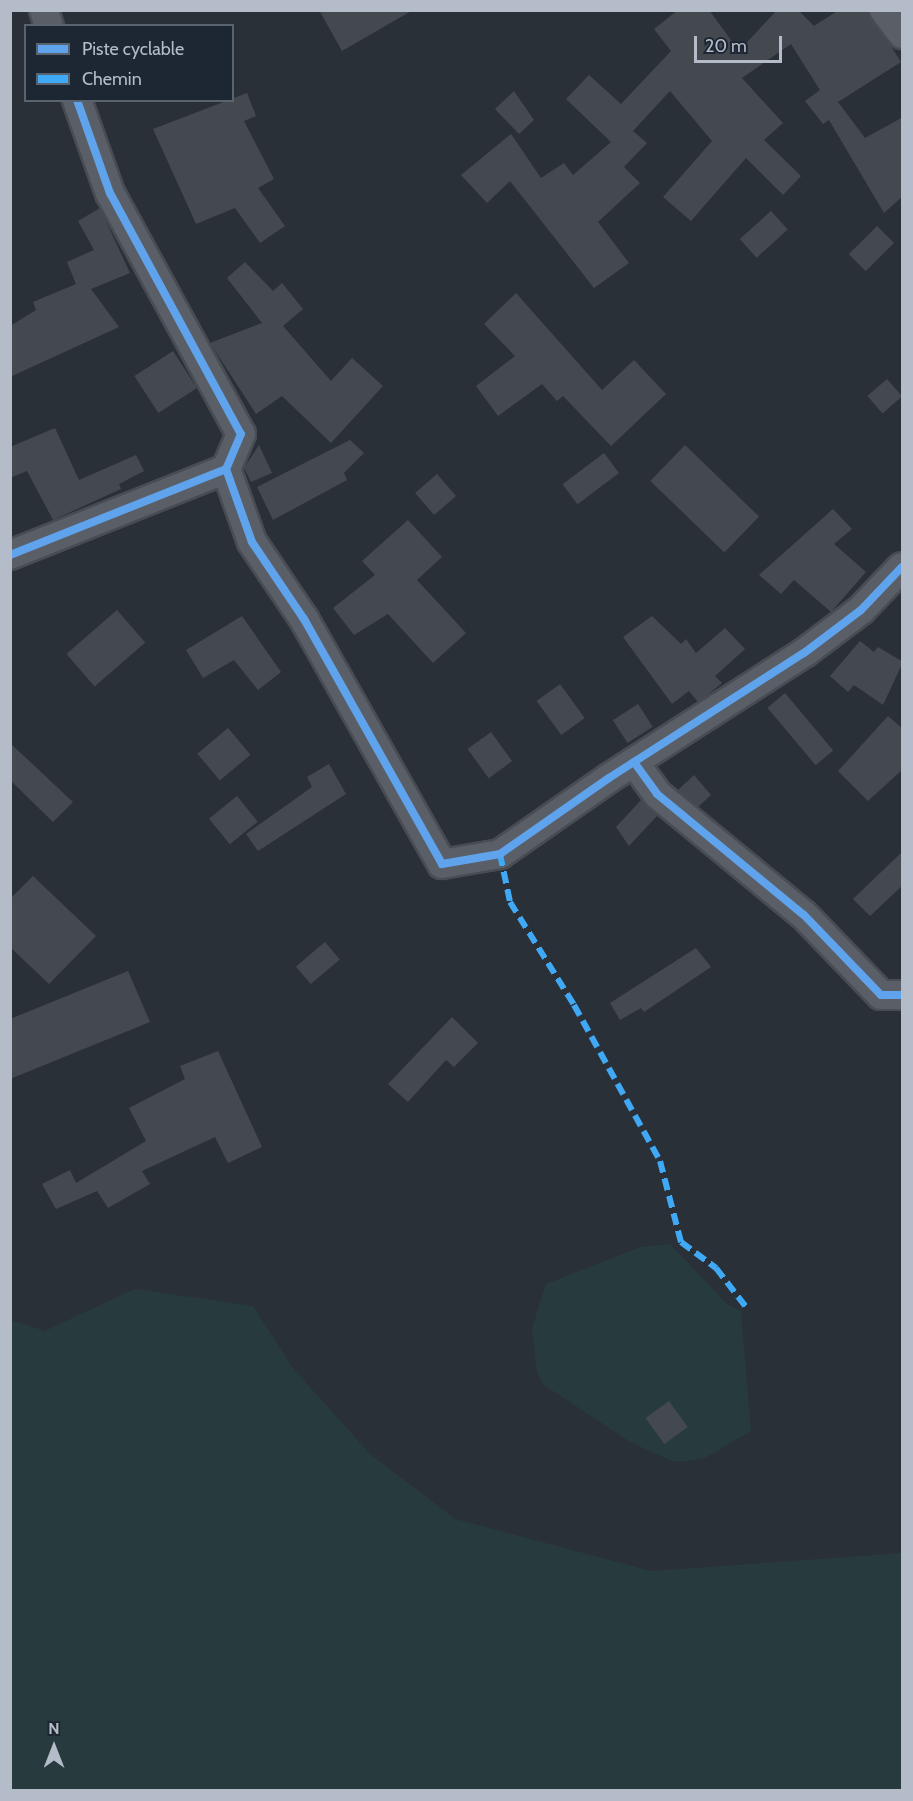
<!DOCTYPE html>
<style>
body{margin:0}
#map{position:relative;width:913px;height:1801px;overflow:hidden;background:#2a3038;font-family:Cabin,sans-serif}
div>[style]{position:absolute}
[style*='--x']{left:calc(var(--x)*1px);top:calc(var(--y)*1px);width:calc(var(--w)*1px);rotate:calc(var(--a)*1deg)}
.green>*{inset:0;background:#273a3e}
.building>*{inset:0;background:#444950;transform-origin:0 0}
.roads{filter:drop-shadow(2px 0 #484c53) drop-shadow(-2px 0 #484c53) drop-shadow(0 2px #484c53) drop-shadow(0 -2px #484c53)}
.minor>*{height:28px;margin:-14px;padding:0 14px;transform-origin:14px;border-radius:14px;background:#5a5e66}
.quiet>*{height:6px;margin-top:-3px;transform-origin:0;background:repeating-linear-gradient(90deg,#3fa9f5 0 12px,transparent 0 18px)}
.cycleway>*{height:8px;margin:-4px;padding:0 4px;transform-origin:4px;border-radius:4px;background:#60a3ed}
span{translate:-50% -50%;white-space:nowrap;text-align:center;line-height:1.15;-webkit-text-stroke:6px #1d2633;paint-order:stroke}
.frame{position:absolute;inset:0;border:12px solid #b4bcc9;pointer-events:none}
.legend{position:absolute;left:24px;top:24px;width:210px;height:78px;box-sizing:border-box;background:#1d2633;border:2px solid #59626f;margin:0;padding:8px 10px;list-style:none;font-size:18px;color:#b4bcc9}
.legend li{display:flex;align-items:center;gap:12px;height:30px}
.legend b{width:30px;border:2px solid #59626f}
.north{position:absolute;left:24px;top:1717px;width:60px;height:60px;-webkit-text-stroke:4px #1d2633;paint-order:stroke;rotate:0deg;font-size:16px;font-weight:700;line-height:24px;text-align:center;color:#b4bcc9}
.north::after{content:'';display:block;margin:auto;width:21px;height:27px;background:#b4bcc9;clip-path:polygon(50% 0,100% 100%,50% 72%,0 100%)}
.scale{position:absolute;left:694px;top:36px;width:88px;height:27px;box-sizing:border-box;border:3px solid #b4bcc9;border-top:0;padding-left:8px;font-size:18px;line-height:21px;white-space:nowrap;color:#b4bcc9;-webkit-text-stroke:4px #1d2633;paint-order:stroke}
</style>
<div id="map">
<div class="green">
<div style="clip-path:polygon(670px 1244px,728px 1305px,741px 1311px,751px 1431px,705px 1458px,687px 1461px,672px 1461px,632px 1443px,544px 1385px,537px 1373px,532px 1328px,546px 1284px,640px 1247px)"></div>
<div style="clip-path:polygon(134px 1289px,253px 1306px,292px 1367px,370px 1454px,455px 1519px,651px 1571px,902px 1553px,902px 1790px,11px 1790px,11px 1320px,45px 1331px)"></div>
</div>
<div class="building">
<div style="clip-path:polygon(319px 10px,413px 10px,342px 51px)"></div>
<div style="clip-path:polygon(678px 10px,709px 10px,739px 51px,777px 10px,798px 10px,814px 26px,839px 10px,868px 10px,901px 62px,838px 102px,865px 138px,903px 117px,903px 196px,884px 213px,829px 120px,823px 124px,805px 101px,820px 90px,791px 44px,742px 78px,783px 123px,764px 140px,801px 176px,783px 195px,746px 158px,691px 221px,663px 197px,712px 141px,670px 91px,633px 131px,647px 143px,624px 167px,640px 183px,598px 222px,629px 263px,594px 288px,510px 181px,487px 203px,461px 175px,511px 134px,541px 178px,564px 163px,573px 175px,611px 142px,566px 99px,589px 75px,621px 104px,671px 51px,654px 29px)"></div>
<div style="clip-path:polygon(514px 91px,534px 120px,519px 134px,495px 109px)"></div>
<div style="clip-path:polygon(247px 93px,256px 116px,244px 121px,274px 179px,258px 188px,285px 226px,260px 243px,235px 208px,196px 224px,153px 129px)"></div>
<div style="clip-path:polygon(100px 208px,130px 273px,91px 289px,119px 327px,10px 377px,10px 326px,36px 310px,33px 302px,76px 284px,67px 262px,94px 250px,78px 221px)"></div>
<div style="left:771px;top:211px;width:25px;height:42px;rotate:48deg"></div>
<div style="left:877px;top:226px;width:24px;height:40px;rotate:45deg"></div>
<div style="clip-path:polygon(245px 262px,273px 291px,282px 283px,303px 309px,283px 326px,331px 381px,352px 358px,383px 386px,331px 443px,282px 396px,256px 414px,210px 343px,262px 323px,227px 278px)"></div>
<div style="clip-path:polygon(516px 293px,602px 390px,634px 360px,666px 394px,611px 446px,563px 396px,557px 401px,542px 384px,498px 416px,476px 386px,515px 356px,484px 324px)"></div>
<div style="left:173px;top:351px;width:44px;height:46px;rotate:57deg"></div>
<div style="left:887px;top:379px;width:23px;height:26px;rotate:49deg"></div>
<div style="clip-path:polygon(55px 428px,79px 480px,136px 455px,144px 471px,119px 484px,121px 489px,53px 520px,27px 471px,10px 478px,10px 447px)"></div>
<div style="clip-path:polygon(350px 440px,364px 453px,344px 473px,347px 480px,273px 520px,257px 487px)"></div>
<div style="clip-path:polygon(259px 445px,272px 473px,251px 482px,244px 468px)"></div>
<div style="left:685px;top:445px;width:103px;height:50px;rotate:44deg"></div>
<div style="left:604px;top:453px;width:25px;height:52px;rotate:53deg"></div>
<div style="left:437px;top:474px;width:29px;height:29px;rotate:49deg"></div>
<div style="clip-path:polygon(833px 509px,852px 529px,834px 544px,866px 572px,831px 612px,794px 580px,781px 594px,759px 575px)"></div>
<div style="clip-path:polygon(408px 520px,442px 557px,417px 580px,466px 633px,433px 663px,388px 614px,354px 635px,333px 608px,375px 575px,362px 561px)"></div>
<div style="left:117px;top:610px;width:43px;height:67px;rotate:49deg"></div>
<div style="clip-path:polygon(242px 616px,281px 672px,258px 690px,234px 660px,203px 678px,186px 650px)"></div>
<div style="clip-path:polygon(652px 616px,681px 644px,686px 639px,696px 653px,725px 628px,745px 649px,715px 676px,722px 683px,705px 697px,698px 702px,689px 691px,672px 704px,623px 637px)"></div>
<div style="clip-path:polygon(860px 641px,874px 652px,878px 647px,903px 662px,883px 705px,854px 685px,848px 692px,830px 676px)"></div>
<div style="left:560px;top:684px;width:42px;height:29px;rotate:54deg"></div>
<div style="left:785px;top:693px;width:75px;height:23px;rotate:50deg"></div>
<div style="left:638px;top:704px;width:27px;height:30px;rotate:57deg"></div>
<div style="clip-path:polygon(888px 716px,903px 729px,903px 769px,868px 801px,838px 771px)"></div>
<div style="left:228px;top:728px;width:35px;height:40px;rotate:50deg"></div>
<div style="left:491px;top:732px;width:36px;height:29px;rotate:54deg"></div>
<div style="clip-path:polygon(10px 743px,73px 802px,53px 822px,10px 780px)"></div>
<div style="clip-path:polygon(329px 764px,346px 794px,258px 851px,246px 834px,312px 787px,307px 777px)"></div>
<div style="clip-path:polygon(694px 775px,711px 795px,698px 807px,678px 790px)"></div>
<div style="left:237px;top:796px;width:33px;height:36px;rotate:51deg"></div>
<div style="clip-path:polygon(641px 800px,657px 816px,629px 846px,616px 827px)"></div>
<div style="clip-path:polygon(903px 851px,903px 885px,870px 916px,853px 899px)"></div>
<div style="clip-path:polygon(33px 876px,96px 936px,49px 984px,10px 947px,10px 899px)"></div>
<div style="left:325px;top:942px;width:23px;height:38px;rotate:50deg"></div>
<div style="clip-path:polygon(696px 948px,711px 967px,644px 1012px,641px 1008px,620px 1020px,610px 1003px)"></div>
<div style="clip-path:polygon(128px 971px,150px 1022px,10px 1079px,10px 1019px)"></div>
<div style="clip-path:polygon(452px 1017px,478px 1043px,454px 1067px,446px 1060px,408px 1102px,388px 1084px)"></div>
<div style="clip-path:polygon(218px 1051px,262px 1147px,228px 1163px,215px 1137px,142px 1171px,150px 1184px,108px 1208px,97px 1191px,56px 1209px,42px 1184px,70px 1170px,76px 1183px,146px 1141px,129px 1108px,185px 1079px,180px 1066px)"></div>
<div style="left:669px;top:1401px;width:32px;height:29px;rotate:54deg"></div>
</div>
<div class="roads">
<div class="minor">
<div style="--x:44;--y:10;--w:17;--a:73"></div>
<div style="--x:884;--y:10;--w:30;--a:53"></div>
<div style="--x:77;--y:100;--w:99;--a:70.5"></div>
<div style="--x:110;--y:193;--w:274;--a:61.5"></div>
<div style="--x:241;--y:434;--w:38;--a:113"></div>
<div style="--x:10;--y:555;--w:232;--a:-21.7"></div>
<div style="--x:226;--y:469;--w:77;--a:70.4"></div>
<div style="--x:252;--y:542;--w:93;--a:56"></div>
<div style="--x:304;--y:619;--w:281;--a:60.6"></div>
<div style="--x:442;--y:864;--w:59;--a:-9.8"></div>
<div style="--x:500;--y:854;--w:133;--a:-34.9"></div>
<div style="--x:609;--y:778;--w:232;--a:-32.7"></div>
<div style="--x:804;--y:653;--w:71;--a:-37"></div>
<div style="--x:861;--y:610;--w:59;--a:-46.4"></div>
<div style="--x:634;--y:762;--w:39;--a:54"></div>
<div style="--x:657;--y:794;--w:190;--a:39.5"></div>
<div style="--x:804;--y:915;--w:111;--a:46.1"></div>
<div style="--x:881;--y:995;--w:21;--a:0"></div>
</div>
</div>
<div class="quiet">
<div style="--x:500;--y:854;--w:49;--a:78.2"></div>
<div style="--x:510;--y:902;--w:121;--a:58.1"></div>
<div style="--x:574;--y:1005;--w:178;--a:61.1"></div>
<div style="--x:660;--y:1161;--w:84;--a:75.5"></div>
<div style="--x:681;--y:1242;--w:44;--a:36.6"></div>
<div style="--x:716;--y:1268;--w:49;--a:52.4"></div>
</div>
<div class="cycleway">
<div style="--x:77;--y:100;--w:99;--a:70.5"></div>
<div style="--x:110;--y:193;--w:274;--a:61.5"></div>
<div style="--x:241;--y:434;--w:38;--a:113"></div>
<div style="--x:10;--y:555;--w:232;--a:-21.7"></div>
<div style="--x:226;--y:469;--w:77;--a:70.4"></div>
<div style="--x:252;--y:542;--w:93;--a:56"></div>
<div style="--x:304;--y:619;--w:281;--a:60.6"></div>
<div style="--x:442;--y:864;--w:59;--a:-9.8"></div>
<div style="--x:500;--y:854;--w:133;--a:-34.9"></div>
<div style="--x:609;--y:778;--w:232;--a:-32.7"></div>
<div style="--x:804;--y:653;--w:71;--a:-37"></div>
<div style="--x:861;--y:610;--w:59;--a:-46.4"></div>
<div style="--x:634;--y:762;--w:39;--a:54"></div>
<div style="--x:657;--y:794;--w:190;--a:39.5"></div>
<div style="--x:804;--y:915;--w:111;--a:46.1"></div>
<div style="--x:881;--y:995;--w:21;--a:0"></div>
</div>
<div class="frame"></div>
<ul class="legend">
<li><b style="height:8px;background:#60a3ed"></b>Piste cyclable</li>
<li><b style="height:8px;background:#3fa9f5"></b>Chemin</li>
</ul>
<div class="north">N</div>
<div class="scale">20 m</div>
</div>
